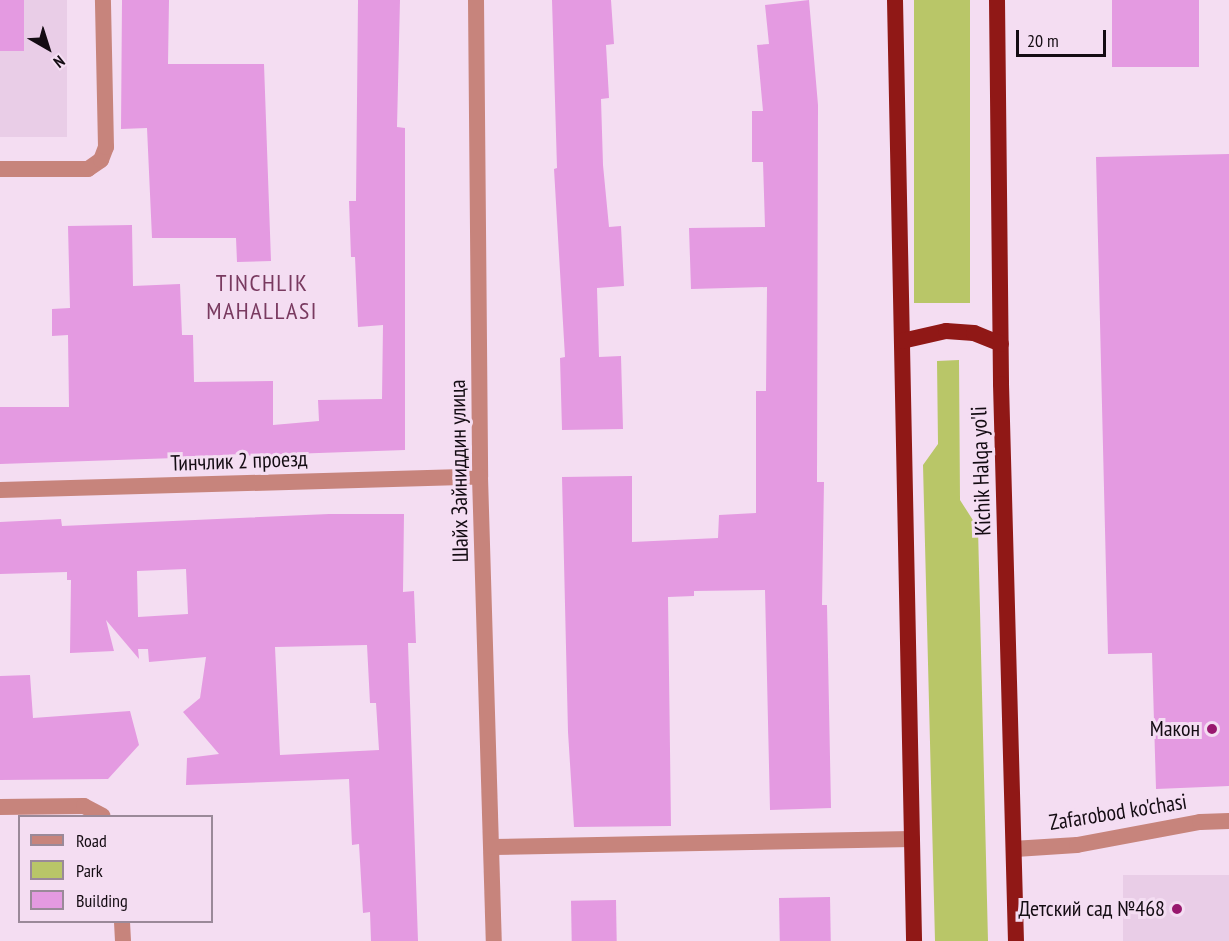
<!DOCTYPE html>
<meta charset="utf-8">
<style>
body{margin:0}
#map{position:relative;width:1229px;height:941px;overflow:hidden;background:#f4ddf2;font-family:"PT Sans Narrow",sans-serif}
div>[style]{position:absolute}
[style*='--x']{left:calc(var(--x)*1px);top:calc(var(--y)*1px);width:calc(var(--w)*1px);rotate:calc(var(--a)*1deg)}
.built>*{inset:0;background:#e9cde7;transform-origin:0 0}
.green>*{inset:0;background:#b9c668;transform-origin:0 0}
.building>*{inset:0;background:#e49ae1;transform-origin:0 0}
.minor>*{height:16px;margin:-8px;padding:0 8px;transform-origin:8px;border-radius:8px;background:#c7847c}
.tertiary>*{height:16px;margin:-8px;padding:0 8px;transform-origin:8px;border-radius:8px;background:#c7847c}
.trunk>*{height:16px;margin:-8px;padding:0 8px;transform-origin:8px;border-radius:8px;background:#901816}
.dots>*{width:16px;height:16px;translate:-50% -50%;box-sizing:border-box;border:3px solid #f4ddf2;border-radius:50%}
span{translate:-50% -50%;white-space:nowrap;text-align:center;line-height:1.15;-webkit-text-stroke:6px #f4ddf2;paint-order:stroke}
.street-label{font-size:22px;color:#140c13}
.poi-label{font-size:22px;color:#140c13}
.right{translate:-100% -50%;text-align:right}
.neighbourhood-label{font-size:24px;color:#793a60;letter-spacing:1.5px}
.legend{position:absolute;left:18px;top:815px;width:195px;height:108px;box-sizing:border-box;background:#f4ddf2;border:2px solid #9a8999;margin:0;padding:8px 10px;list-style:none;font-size:18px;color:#140c13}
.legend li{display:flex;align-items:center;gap:12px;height:30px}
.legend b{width:30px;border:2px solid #9a8999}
.north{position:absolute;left:18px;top:18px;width:60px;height:60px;-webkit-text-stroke:4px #f4ddf2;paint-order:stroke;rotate:141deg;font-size:16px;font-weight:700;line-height:24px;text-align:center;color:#140c13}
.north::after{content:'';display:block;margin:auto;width:21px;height:27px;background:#140c13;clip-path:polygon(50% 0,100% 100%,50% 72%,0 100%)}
.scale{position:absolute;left:1016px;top:30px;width:90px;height:27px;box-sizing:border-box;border:3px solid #140c13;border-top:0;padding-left:8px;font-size:18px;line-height:21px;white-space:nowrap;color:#140c13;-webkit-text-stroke:4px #f4ddf2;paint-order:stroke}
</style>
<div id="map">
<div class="built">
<div style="left:0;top:0;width:67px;height:137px"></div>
<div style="left:1229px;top:875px;width:66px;height:106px;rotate:90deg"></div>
</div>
<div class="green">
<div style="left:914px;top:0;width:56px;height:303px"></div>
<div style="clip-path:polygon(959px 360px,960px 500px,978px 528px,988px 941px,935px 941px,923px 465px,938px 444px,937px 361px)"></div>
</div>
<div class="building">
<div style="left:0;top:0;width:24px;height:51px"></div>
<div style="clip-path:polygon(122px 0,169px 0,168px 64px,264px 64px,271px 261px,237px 262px,236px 238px,152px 238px,147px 128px,121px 129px)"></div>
<div style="clip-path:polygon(358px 0,400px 0,397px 127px,405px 128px,405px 450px,0 464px,0 407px,69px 407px,68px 335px,52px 336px,52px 309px,70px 308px,68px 226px,132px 225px,133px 286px,180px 284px,182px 335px,193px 335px,194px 382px,273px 381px,273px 425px,319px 421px,318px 400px,382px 399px,383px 325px,358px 327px,355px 257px,351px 257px,349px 201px,356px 201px)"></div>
<div style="clip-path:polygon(552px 0,611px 0,614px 44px,606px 45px,609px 98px,601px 99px,603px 165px,609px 227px,621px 226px,624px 286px,597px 288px,599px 357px,621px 356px,623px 429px,562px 430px,560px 358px,565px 357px,554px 169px,557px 168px)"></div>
<div style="clip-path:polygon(809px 0,818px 105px,817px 482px,824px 482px,822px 605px,827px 605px,831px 808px,770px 810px,765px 590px,694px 591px,694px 596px,668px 597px,671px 826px,574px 827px,568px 732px,562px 477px,632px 476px,632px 542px,718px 538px,719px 515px,756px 513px,756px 391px,766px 391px,767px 287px,691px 289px,689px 228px,765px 227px,763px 162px,752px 162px,752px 111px,763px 111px,757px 45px,769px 44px,765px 5px)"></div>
<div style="left:1112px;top:0;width:87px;height:67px"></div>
<div style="clip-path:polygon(1229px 154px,1229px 786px,1156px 789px,1152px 653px,1108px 654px,1096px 157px)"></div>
<div style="clip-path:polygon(evenodd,329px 514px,404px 514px,403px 592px,414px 591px,416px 643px,408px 643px,418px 941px,371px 941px,370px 912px,363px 913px,359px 844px,352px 845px,349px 779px,186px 785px,187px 758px,219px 754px,183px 712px,200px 698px,206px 657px,149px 662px,148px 649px,138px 649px,139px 659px,106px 620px,114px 651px,70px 653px,71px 580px,67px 580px,67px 572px,0 574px,0 522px,61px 519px,62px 526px,329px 514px,186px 569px,188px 614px,138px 617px,137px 571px,186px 569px,329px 514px,367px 645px,370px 703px,376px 703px,379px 750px,280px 755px,275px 647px,367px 645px)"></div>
<div style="clip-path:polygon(30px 675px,33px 718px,130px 711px,139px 745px,108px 779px,0 780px,0 676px)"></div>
<div style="left:830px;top:897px;width:44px;height:51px;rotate:89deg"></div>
<div style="left:616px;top:900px;width:41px;height:45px;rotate:89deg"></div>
</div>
<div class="minor">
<div style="--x:476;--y:0;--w:477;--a:89.5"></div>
<div style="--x:480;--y:477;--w:464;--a:88.3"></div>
<div style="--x:0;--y:169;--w:88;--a:0"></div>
<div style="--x:88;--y:169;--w:16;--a:-35"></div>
<div style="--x:101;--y:160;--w:14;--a:-69"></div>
<div style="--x:106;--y:147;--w:147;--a:-91.2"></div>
<div style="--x:0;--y:490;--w:480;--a:-1.6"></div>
<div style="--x:0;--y:807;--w:84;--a:-0.7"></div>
<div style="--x:84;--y:806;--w:21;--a:28"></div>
<div style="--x:493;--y:847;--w:419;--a:-1.1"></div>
<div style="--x:122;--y:922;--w:19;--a:87"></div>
</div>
<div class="tertiary">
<div style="--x:1014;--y:849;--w:63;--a:-3.6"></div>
<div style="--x:1077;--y:845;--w:125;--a:-10.6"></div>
<div style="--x:1200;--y:822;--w:29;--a:-2"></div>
</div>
<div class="trunk">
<div style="--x:895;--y:0;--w:941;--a:88.84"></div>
<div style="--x:997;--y:0;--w:384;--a:89.4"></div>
<div style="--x:1001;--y:384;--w:557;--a:88.46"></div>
<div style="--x:902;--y:341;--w:45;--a:-12.8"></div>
<div style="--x:946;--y:331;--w:28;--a:4"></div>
<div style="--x:974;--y:333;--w:29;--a:22"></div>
</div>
<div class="dots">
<div style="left:1212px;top:729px;background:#98176e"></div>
<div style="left:1177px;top:909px;background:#98176e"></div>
</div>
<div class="street-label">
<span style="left:239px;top:461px;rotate:-2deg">Тинчлик 2 проезд</span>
<span style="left:459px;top:471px;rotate:-91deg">Шайх Зайниддин улица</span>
<span style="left:981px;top:471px;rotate:-92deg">Kichik Halqa yo'li</span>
<span style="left:1118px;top:812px;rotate:-9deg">Zafarobod ko'chasi</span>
</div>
<div class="poi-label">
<span class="right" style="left:1200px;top:729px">Макон</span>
<span class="right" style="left:1165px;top:909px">Детский сад №468</span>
</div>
<div class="neighbourhood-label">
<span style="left:262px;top:297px">TINCHLIK<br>MAHALLASI</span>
</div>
<ul class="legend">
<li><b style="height:8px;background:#c7847c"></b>Road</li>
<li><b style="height:16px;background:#b9c668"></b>Park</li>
<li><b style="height:16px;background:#e49ae1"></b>Building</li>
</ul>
<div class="north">N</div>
<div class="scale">20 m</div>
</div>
